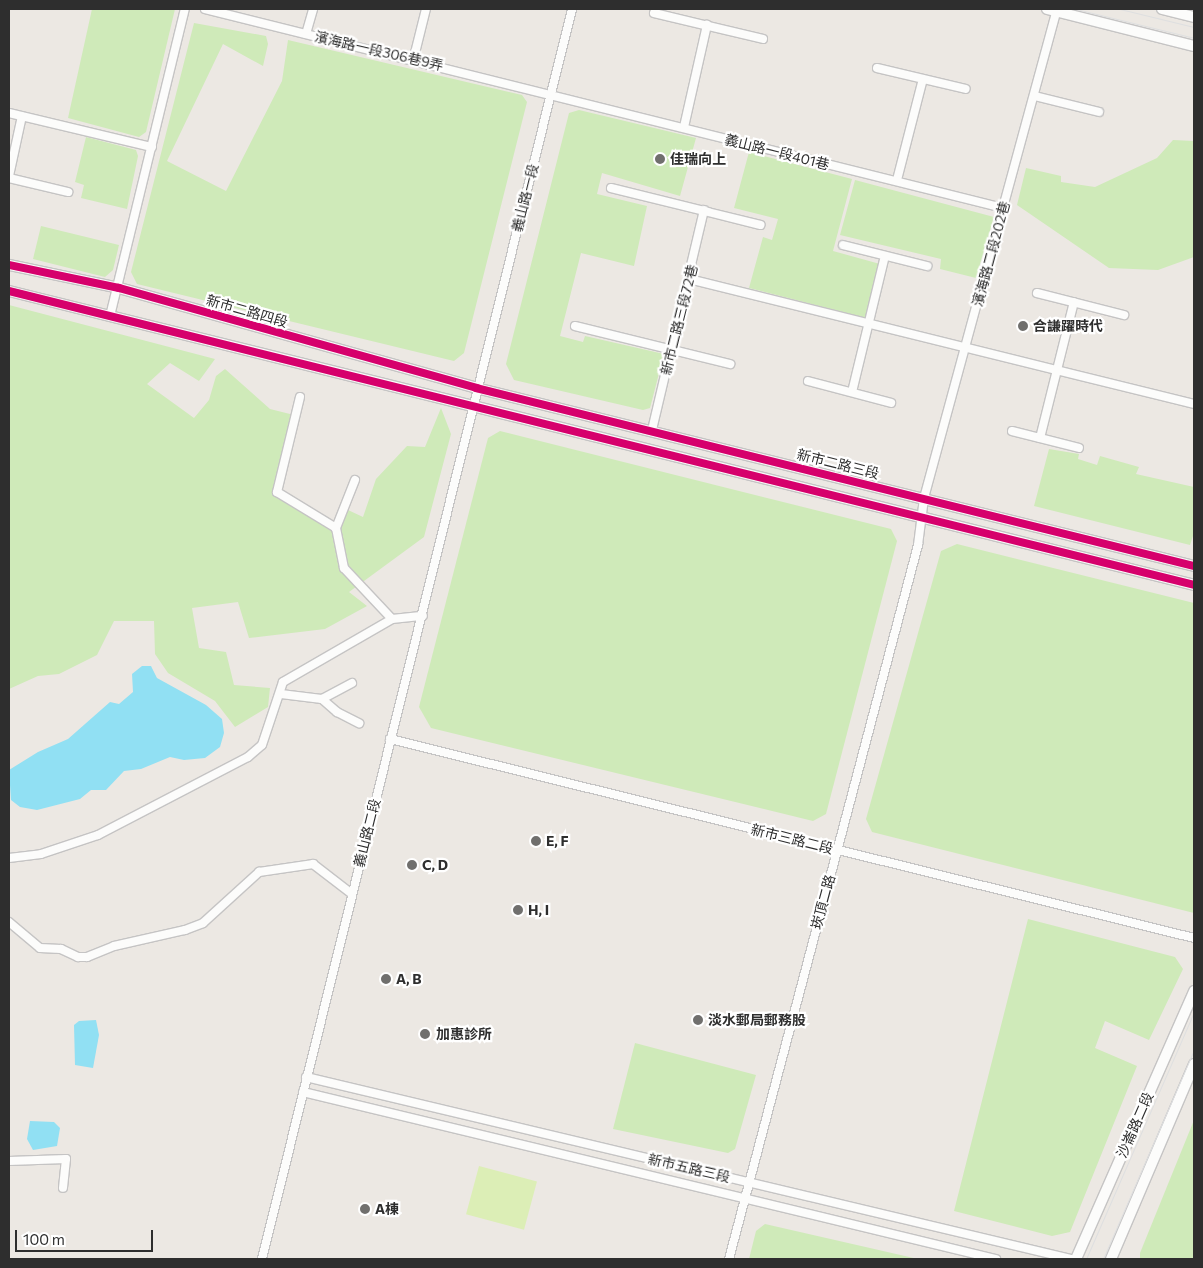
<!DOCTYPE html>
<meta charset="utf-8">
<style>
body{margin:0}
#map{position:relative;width:1203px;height:1268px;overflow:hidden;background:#ece8e3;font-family:Commissioner,"Noto Sans TC",sans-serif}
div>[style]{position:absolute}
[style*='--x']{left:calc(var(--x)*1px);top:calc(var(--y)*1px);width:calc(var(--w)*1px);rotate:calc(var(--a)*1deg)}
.green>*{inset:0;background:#cfeab9}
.pitch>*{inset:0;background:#dceeb6;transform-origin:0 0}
.water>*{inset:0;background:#91e0f3}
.roads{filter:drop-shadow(1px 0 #c5c4c4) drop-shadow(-1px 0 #c5c4c4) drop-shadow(0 1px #c5c4c4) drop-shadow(0 -1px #c5c4c4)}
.minor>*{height:8px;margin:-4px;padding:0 4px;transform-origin:4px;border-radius:4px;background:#fcfcfb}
.tertiary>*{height:10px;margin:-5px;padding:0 5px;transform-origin:5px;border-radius:5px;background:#fcfcfb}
.tram>*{height:1px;margin:-0.5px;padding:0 0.5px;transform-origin:0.5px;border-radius:0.5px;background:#dedfe0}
.cycleway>*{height:8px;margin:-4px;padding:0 4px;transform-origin:4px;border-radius:4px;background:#d6006c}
.dots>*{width:14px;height:14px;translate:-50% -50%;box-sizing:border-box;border:2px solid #fff;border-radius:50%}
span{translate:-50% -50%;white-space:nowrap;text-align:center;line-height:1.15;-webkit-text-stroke:4.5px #fff;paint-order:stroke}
.street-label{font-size:14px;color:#2e2e2e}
.poi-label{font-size:14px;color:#2e2e2e;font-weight:700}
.left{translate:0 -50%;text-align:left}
.frame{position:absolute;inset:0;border:10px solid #2e2e2e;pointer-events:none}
.scale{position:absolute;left:15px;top:1230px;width:138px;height:22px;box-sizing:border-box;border:2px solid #2e2e2e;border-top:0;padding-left:6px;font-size:15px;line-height:18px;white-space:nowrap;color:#2e2e2e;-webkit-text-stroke:4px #fff;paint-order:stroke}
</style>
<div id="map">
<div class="green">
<div style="clip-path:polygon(92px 9px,175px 9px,146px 132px,139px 137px,68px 118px)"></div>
<div style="clip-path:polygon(194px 23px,266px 36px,268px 44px,263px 66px,223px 44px,167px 161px,226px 191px,282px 81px,288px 40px,522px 95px,527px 102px,464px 353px,454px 361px,137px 284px,131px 272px)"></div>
<div style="clip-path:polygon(579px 110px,696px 138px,680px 196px,602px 173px,597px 194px,647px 206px,634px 266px,581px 253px,560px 336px,583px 342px,585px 336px,664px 354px,650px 408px,643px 410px,514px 380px,506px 364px,569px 113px)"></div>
<div style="clip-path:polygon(86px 137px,136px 150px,138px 156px,127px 209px,81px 198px,84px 185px,75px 182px)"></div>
<div style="clip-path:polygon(1173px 140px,1194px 141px,1194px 257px,1158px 270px,1109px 268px,1017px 205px,1026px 168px,1061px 176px,1061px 182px,1095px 187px,1157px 158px)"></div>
<div style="clip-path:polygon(749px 152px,852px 179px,833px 251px,880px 264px,866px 318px,749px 288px,763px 237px,772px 240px,778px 219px,734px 208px)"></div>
<div style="clip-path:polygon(855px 180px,994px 217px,976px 278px,940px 269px,941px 259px,840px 235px)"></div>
<div style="clip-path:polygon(41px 226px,119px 245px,113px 270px,105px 277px,33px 259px)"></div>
<div style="clip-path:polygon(9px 305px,215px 359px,199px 381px,170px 363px,147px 384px,194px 418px,209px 400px,216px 376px,225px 369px,270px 409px,298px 416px,273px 492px,331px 526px,341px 526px,348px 510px,363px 517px,376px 479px,407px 446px,425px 447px,441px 408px,451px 434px,424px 537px,349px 592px,367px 606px,325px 629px,249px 638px,238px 602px,192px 608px,199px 648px,226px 652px,234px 685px,270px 688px,268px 707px,235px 727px,215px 701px,168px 673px,155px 654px,154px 621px,114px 621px,97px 655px,59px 674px,38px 676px,9px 689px)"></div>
<div style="clip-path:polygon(500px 431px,891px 529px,897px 541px,826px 814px,813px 821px,431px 728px,419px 707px,488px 438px)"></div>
<div style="clip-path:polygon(1049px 449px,1079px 454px,1078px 459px,1097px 465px,1100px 456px,1139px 467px,1136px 474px,1194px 487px,1194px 533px,1190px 545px,1034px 506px)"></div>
<div style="clip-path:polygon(957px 544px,1194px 603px,1194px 913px,872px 832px,866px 819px,941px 551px)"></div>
<div style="clip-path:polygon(1028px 919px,1175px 957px,1183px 969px,1149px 1040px,1105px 1021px,1095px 1048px,1137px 1066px,1070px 1232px,1052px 1236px,954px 1211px)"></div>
<div style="clip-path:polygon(635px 1043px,756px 1075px,735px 1149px,728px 1153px,613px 1129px)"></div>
<div style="clip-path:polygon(1194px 1120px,1194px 1259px,1140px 1259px,1140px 1253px)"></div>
<div style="clip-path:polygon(765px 1224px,918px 1259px,749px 1259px,756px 1231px)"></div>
</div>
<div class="pitch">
<div style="left:479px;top:1166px;width:60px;height:50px;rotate:15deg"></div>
</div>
<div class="water">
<div style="clip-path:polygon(142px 666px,151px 666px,157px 678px,206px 705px,222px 719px,224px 733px,220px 747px,205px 758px,184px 760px,170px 757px,141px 769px,124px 771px,106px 790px,91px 790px,80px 799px,37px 810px,20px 807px,11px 800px,9px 770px,38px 752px,68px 739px,110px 702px,119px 704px,133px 692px,132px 674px)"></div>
<div style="clip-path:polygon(96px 1020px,99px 1035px,93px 1068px,75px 1065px,74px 1025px,79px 1021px)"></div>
<div style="clip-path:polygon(30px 1121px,54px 1122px,60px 1128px,57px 1146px,33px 1150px,27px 1139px)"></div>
</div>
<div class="roads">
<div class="minor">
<div style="--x:205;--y:9;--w:822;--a:14"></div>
<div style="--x:654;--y:13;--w:112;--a:13.4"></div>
<div style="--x:306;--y:34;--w:26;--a:-74"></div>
<div style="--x:413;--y:61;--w:54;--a:-76"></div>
<div style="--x:877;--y:68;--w:91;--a:13.3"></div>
<div style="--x:1035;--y:96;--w:66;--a:14"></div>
<div style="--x:9;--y:113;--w:147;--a:13.4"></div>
<div style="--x:684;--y:127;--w:105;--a:-77.3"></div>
<div style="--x:9;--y:176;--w:61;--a:-77.8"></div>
<div style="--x:9;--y:178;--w:61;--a:13.3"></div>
<div style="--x:897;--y:180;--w:104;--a:-75.6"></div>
<div style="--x:611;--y:188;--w:154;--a:13.9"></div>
<div style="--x:843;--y:245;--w:87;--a:14"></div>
<div style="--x:689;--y:279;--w:520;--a:13.9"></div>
<div style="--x:1037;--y:293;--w:90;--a:14.2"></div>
<div style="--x:110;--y:316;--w:316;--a:-76.3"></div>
<div style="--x:575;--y:326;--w:160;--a:13.8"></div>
<div style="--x:808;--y:381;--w:86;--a:14.8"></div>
<div style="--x:852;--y:392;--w:140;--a:-76.4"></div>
<div style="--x:300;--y:397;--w:98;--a:103.6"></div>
<div style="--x:277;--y:492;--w:69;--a:31.4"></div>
<div style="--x:652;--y:430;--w:226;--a:-76.7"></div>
<div style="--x:1012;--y:431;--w:69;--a:14.2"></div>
<div style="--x:1040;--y:438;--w:140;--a:-76"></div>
<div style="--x:355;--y:480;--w:52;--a:111.6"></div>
<div style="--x:336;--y:528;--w:41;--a:78.7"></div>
<div style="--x:344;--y:568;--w:70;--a:46.7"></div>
<div style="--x:281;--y:694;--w:41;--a:7"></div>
<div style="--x:322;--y:699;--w:20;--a:41"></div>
<div style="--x:337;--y:712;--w:25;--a:27"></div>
<div style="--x:322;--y:699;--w:34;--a:-28"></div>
<div style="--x:390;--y:739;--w:828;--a:13.9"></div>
<div style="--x:9;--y:858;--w:32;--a:-7"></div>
<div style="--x:41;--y:854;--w:60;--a:-18.4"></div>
<div style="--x:98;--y:835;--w:169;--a:-27.5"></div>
<div style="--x:248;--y:757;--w:18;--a:-41"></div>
<div style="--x:262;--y:745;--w:66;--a:-71.6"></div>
<div style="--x:283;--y:682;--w:126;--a:-30"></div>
<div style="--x:392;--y:619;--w:31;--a:-6"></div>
<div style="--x:9;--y:922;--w:40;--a:40"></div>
<div style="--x:40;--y:948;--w:21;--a:3"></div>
<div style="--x:61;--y:949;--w:19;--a:25"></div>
<div style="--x:78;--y:957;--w:9;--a:0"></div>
<div style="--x:87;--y:957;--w:29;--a:-22"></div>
<div style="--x:114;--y:946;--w:73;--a:-12.7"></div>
<div style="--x:185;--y:930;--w:19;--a:-21"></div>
<div style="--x:203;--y:923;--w:76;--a:-42.3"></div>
<div style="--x:259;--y:872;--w:55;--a:-8.4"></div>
<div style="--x:313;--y:864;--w:49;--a:37.6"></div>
<div style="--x:306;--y:1077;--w:786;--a:13.38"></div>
<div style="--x:303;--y:1092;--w:713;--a:13.55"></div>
<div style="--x:9;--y:1161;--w:57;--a:-2"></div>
<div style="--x:66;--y:1159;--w:29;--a:96"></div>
<div style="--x:262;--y:1259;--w:1288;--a:-76.07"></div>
<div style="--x:729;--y:1259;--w:739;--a:-75.17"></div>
<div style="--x:918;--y:545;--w:47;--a:-82.7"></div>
<div style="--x:924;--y:498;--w:507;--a:-74.78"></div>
</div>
<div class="tertiary">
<div style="--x:1047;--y:9;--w:152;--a:14.1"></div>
<div style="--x:1162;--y:9;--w:33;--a:14"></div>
<div style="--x:9;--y:265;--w:112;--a:11.8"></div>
<div style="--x:119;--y:288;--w:371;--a:15.6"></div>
<div style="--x:476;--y:388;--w:740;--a:13.92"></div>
<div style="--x:9;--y:291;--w:1221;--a:13.93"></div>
<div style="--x:1076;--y:1259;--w:293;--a:-66.2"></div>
<div style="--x:1111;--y:1259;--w:212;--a:-66.9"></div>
</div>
</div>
<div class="tram">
<div style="--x:1076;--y:9;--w:122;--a:13.8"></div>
<div style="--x:1120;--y:9;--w:76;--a:13.7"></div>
<div style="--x:1086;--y:1259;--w:270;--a:-66.4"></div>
<div style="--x:1103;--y:1259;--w:228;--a:-66.5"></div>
</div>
<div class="cycleway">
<div style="--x:9;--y:265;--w:112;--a:11.8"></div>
<div style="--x:119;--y:288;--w:371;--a:15.6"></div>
<div style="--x:476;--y:388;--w:740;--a:13.92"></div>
<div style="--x:9;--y:291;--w:1221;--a:13.93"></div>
</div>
<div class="dots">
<div style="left:660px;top:159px;background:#706f6d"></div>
<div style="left:1023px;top:326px;background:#706f6d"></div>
<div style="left:536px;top:841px;background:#706f6d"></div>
<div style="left:412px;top:865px;background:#706f6d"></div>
<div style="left:518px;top:910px;background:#706f6d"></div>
<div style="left:386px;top:979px;background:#706f6d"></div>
<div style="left:698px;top:1020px;background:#706f6d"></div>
<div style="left:425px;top:1034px;background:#706f6d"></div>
<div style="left:365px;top:1209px;background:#706f6d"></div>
</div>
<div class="street-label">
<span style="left:379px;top:51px;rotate:13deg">濱海路一段306巷9弄</span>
<span style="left:777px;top:152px;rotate:14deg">義山路一段401巷</span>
<span style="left:525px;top:198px;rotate:-76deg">義山路一段</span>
<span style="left:991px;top:254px;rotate:-75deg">濱海路二段202巷</span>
<span style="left:247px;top:311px;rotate:16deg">新市二路四段</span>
<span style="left:679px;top:320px;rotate:-76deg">新市二路三段72巷</span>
<span style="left:838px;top:464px;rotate:14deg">新市二路三段</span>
<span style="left:367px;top:833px;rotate:-76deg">義山路二段</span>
<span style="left:792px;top:839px;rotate:14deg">新市三路二段</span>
<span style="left:823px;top:902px;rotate:-75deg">崁頂二路</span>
<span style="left:1135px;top:1125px;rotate:-66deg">沙崙路二段</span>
<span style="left:689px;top:1168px;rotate:13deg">新市五路三段</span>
</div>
<div class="poi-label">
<span class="left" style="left:670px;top:159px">佳瑞向上</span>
<span class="left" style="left:1033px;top:326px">合謙躍時代</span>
<span class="left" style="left:546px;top:841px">E, F</span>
<span class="left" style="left:422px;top:865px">C, D</span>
<span class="left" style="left:528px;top:910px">H, I</span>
<span class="left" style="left:396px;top:979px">A, B</span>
<span class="left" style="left:708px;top:1020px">淡水郵局郵務股</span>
<span class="left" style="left:436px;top:1034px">加惠診所</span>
<span class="left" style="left:375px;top:1209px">A棟</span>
</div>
<div class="frame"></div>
<div class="scale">100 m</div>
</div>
